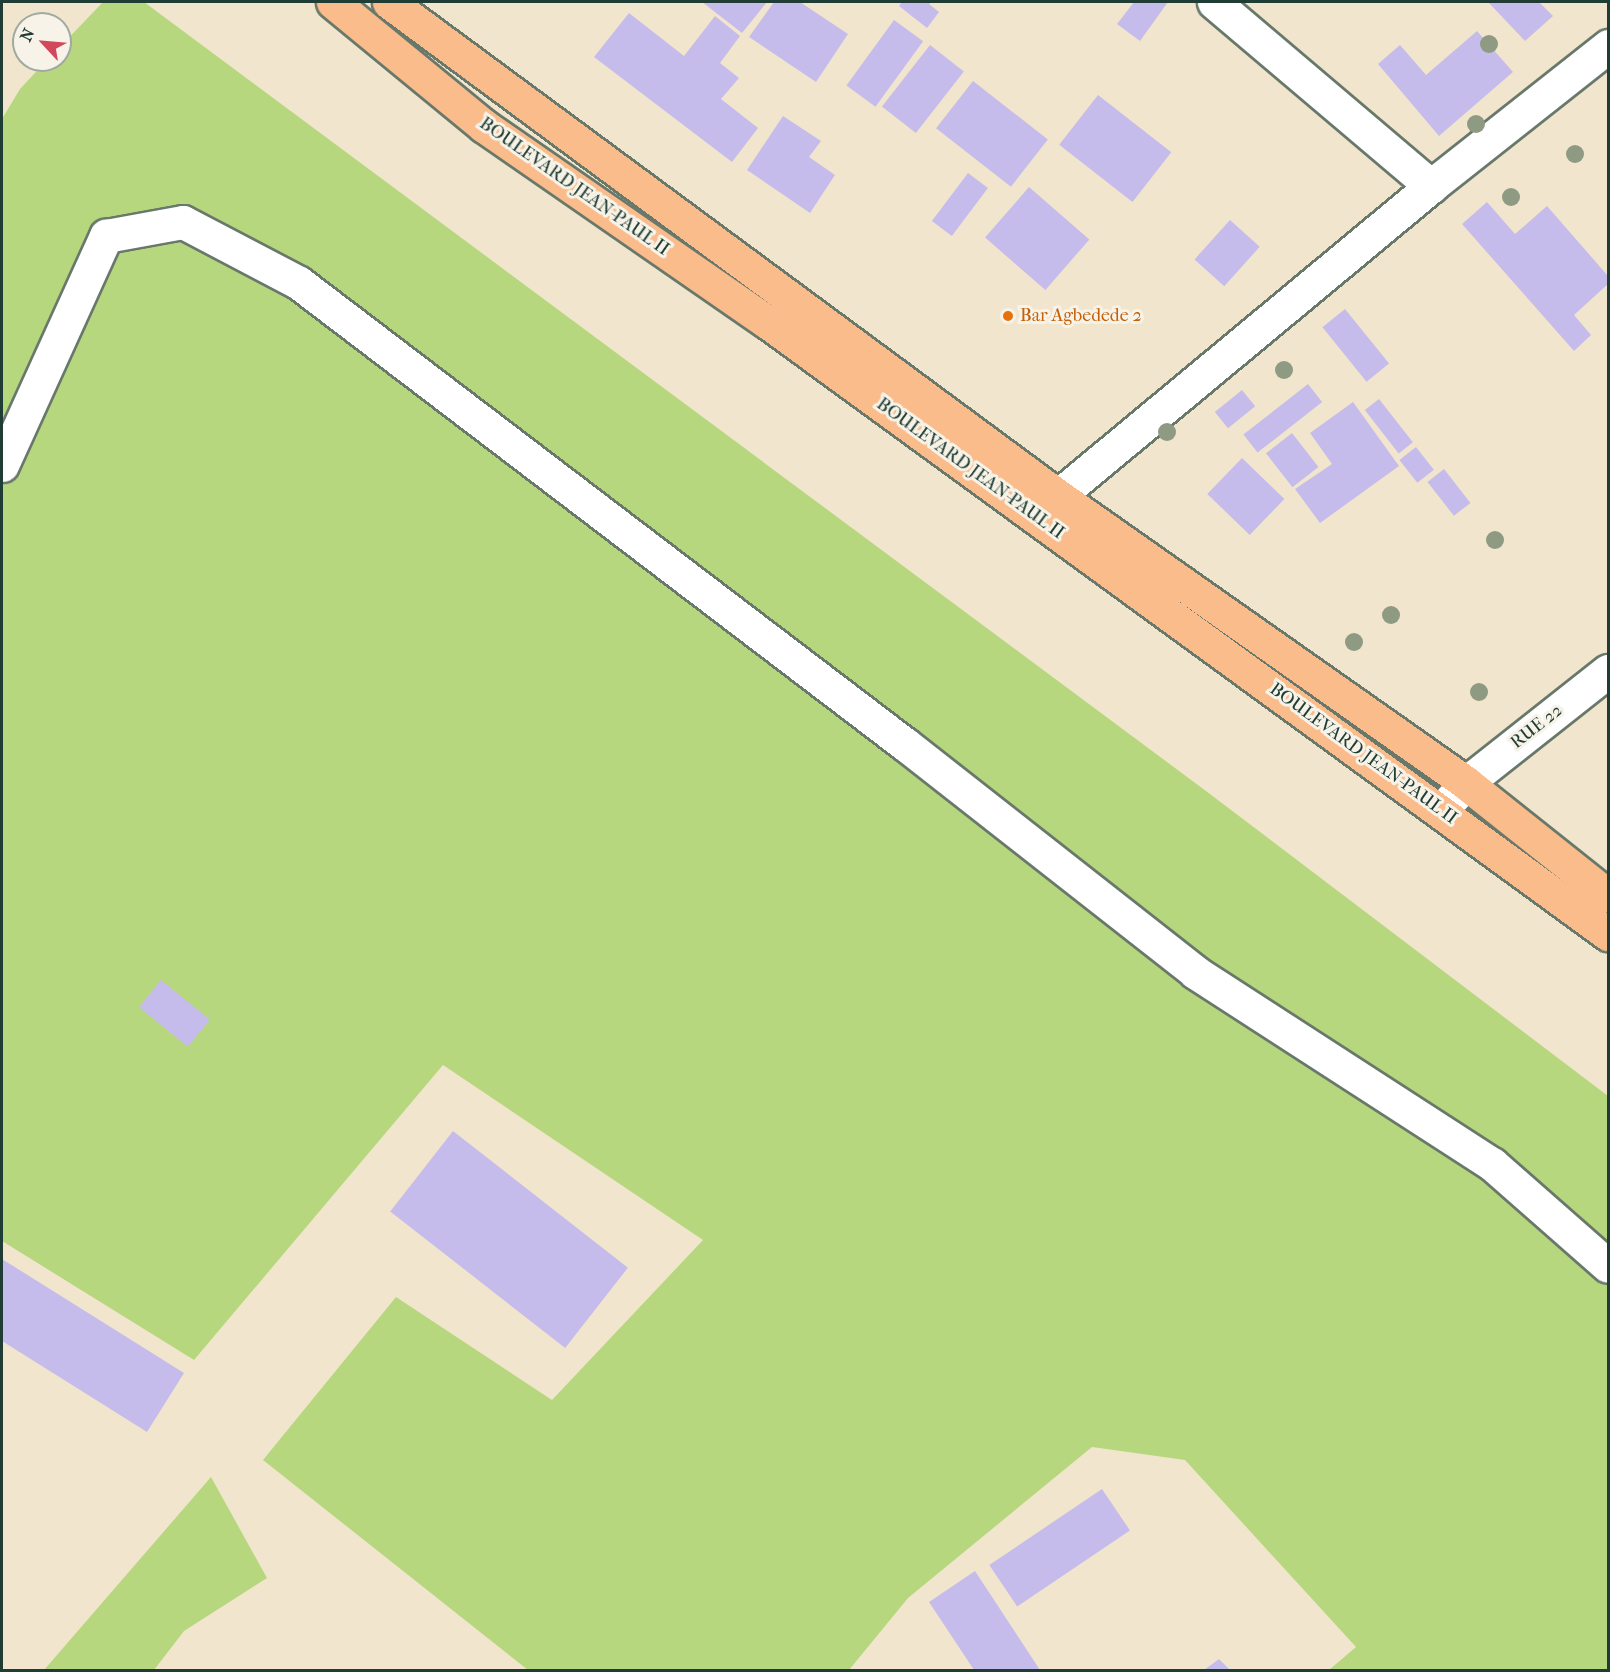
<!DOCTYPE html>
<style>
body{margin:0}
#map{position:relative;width:1610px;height:1672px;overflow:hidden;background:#f1e6cd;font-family:"IM FELL French Canon",serif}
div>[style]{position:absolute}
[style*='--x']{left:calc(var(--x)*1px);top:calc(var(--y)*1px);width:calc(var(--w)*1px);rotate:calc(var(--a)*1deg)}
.green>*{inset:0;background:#b7d77e}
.building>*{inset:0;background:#c5bcec;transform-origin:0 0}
.roads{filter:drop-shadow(2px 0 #68786a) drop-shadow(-2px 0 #68786a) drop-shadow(0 2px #68786a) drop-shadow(0 -2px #68786a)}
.minor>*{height:33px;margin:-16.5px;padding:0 16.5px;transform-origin:16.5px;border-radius:16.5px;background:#fff}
.major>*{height:33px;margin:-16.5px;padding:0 16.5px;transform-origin:16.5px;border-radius:16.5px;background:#fabc8b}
.trees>*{width:18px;height:18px;margin:-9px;border-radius:50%;background:#8e9a81}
.dots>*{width:16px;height:16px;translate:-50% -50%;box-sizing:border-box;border:3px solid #f7f3e8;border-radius:50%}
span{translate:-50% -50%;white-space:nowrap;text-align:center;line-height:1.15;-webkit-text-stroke:6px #f7f3e8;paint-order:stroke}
.street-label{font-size:18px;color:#1f3d34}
.food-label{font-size:18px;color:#c56008}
.left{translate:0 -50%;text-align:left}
.frame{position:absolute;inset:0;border:3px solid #1f3d34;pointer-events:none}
.north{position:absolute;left:12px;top:12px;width:60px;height:60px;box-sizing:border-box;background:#f7f3e8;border:2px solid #a1aaa0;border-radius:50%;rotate:296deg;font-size:16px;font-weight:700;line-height:24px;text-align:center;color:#1f3d34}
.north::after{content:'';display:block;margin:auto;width:21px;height:27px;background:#d1495b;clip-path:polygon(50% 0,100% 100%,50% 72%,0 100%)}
</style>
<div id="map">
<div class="green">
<div style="clip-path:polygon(103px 2px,144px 2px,1206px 791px,1608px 1096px,1608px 1670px,1329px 1670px,1356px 1647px,1185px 1460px,1092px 1447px,908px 1598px,849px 1670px,528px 1670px,263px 1460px,396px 1297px,552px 1400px,703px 1240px,443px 1065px,194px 1360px,2px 1241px,2px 119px,20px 89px,47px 60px,60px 60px,60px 47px)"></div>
<div style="clip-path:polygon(211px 1477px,267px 1578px,184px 1631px,154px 1670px,44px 1670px)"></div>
</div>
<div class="building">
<div style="clip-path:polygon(702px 2px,767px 2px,742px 33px)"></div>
<div style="clip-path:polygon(774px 2px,800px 2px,848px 34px,816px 82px,749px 37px)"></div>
<div style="clip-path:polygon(902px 2px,932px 2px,929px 4px,939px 12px,927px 28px,899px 6px)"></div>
<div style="clip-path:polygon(1134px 2px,1168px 2px,1140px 41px,1117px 24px)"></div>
<div style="clip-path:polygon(1488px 2px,1539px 2px,1553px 16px,1525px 41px)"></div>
<div style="clip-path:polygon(629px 13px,684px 56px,715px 16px,740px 36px,720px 63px,739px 78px,721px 99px,758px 128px,732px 162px,594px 57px)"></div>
<div style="left:894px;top:20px;width:36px;height:81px;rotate:36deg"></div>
<div style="clip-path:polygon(1477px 31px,1513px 72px,1439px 136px,1378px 64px,1400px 45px,1426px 75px)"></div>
<div style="left:930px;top:45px;width:43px;height:78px;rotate:38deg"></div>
<div style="left:973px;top:81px;width:95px;height:60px;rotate:38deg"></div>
<div style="left:1098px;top:95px;width:93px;height:63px;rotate:38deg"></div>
<div style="clip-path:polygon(783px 116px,821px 141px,809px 157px,835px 175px,810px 213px,747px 170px)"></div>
<div style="left:968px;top:173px;width:25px;height:60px;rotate:37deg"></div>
<div style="left:1029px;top:187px;width:80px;height:67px;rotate:41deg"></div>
<div style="clip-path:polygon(1487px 202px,1515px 234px,1547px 206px,1608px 276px,1608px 284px,1574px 315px,1591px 335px,1574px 351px,1462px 224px)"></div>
<div style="left:1230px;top:220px;width:40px;height:53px;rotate:42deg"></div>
<div style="left:1345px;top:309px;width:70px;height:29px;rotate:51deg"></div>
<div style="left:1308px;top:384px;width:23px;height:82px;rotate:52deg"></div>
<div style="left:1242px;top:390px;width:21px;height:35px;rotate:51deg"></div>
<div style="left:1379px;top:399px;width:55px;height:18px;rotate:52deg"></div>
<div style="clip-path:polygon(1353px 402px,1399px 466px,1320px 523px,1295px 489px,1332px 464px,1310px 433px)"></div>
<div style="left:1292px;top:433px;width:43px;height:33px;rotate:52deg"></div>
<div style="left:1416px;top:447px;width:29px;height:21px;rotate:52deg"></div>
<div style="left:1242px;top:458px;width:59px;height:50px;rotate:44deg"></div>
<div style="left:1444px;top:469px;width:43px;height:21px;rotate:52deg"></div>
<div style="left:161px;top:980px;width:63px;height:35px;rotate:39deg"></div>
<div style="left:453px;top:1131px;width:222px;height:102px;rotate:38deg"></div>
<div style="clip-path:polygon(2px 1259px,184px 1373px,147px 1432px,2px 1341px)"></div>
<div style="left:1102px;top:1489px;width:50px;height:136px;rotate:56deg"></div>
<div style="clip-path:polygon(975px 1571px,1040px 1670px,974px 1670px,929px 1602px)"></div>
<div style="clip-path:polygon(1219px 1659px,1230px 1670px,1204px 1670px)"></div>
</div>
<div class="roads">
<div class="minor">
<div style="--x:1214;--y:2;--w:285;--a:40.3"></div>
<div style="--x:2;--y:465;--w:252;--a:-65.6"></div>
<div style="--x:106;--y:236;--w:78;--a:-10.3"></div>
<div style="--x:183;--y:222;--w:131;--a:27.7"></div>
<div style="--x:299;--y:283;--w:763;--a:37.28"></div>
<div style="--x:906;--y:745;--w:367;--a:38.1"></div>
<div style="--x:1195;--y:972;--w:354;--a:32.9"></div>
<div style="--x:1492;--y:1164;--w:154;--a:41.3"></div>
<div style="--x:1058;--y:496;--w:485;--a:-39.7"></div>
<div style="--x:1431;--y:186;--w:226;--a:-38.3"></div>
<div style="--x:1441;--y:810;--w:37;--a:-47"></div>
<div style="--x:1466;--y:783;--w:181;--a:-38.3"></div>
</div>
<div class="major">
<div style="--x:333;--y:2;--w:195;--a:39.4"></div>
<div style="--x:484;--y:126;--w:343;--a:34.7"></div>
<div style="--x:766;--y:321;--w:1042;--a:36.06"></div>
<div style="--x:389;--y:2;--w:832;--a:36.44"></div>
<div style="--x:1058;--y:496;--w:499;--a:35.1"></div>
<div style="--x:1466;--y:783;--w:181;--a:38.5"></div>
</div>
</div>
<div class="trees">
<div style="left:1489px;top:44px"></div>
<div style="left:1476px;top:124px"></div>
<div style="left:1575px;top:154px"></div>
<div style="left:1511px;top:197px"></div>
<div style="left:1284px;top:370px"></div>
<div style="left:1167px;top:432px"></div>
<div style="left:1495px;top:540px"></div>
<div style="left:1391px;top:615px"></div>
<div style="left:1354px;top:642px"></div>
<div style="left:1479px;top:692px"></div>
</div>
<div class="dots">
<div style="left:1008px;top:316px;background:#e8710a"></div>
</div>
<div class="street-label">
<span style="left:574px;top:187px;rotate:35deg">BOULEVARD JEAN-PAUL II</span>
<span style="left:970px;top:469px;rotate:36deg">BOULEVARD JEAN-PAUL II</span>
<span style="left:1537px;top:727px;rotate:-38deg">RUE 22</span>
<span style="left:1363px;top:754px;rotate:36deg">BOULEVARD JEAN-PAUL II</span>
</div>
<div class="food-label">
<span class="left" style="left:1020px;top:316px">Bar Agbedede 2</span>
</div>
<div class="frame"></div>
<div class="north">N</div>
</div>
